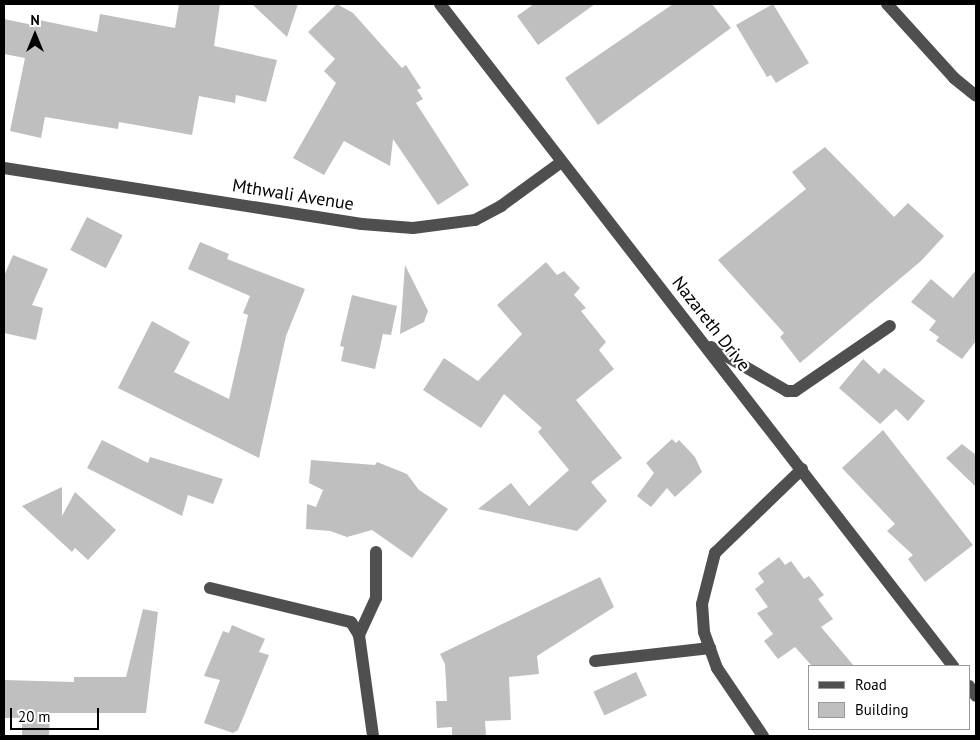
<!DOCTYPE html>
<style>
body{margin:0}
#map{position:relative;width:980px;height:740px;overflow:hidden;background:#fff;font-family:"PT Sans",sans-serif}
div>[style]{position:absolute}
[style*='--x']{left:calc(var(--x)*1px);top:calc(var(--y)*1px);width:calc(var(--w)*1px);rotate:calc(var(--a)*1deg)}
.building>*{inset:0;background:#bfbfbf;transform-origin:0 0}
.minor>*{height:12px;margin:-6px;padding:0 6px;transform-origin:6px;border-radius:6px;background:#4f4f4f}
span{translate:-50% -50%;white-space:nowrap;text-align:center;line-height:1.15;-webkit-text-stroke:4.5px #fff;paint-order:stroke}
.street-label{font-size:18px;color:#000}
.frame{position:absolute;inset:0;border:5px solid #000;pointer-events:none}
.legend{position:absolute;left:808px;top:665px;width:162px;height:65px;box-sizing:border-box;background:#fff;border:1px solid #999;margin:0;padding:6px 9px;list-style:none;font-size:15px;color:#000}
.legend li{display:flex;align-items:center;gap:10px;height:25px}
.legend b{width:25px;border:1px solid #999}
.north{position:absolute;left:10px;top:10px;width:50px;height:50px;-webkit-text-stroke:4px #fff;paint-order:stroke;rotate:0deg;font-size:14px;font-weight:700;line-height:20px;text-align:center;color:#000}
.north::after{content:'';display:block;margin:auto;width:18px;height:22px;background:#000;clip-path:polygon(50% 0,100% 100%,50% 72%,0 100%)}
.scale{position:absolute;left:10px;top:708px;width:89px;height:22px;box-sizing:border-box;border:2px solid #000;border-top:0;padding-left:6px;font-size:15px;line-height:18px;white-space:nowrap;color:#000;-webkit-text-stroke:4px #fff;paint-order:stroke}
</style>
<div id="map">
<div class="building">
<div style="clip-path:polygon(179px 4px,220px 4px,214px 46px,277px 60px,266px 102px,236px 95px,235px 103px,199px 96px,192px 135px,119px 122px,118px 129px,45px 117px,41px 138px,10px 131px,25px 58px,4px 54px,4px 19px,38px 26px,39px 20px,97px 32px,100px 14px,175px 28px)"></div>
<div style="clip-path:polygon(252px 4px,298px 4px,287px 37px)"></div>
<div style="clip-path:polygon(337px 4px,353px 13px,402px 68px,406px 65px,421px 88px,417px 90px,423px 99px,416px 103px,469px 185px,438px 205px,393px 139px,390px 166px,344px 141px,324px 175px,293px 158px,336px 83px,324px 71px,335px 59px,308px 32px)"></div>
<div style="clip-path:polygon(534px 4px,595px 4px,538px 45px,517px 16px)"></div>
<div style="clip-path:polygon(673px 4px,712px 4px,731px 28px,598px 125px,565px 78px)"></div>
<div style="clip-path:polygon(773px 4px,809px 63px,776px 83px,771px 75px,767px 77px,736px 25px)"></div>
<div style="clip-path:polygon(825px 147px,894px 217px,908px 203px,944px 236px,921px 261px,800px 363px,780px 337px,784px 333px,718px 260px,806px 189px,792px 172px)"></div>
<div style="left:87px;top:217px;width:40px;height:37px;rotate:27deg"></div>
<div style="clip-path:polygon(200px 242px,229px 254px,227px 259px,305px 289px,286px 336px,259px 458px,118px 388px,152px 321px,190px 342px,174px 372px,229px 399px,248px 315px,243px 313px,250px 296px,188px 269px)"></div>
<div style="clip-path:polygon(13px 255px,48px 269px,32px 305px,43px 308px,36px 340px,4px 333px,4px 276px)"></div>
<div style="clip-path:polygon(546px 262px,557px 275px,564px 271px,580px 288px,574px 295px,586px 308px,581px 311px,606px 342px,599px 350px,614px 369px,576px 400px,622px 458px,591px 482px,607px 501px,577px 531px,478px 509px,511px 483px,529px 506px,569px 470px,538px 432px,542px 428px,504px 394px,481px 428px,423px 390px,444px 358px,478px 381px,522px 334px,497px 305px)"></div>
<div style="clip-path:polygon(405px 265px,428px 311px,424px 322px,400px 334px)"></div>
<div style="clip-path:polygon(976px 270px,976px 341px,962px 359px,936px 341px,939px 337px,929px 330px,936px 321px,911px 302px,931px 279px,953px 298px)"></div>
<div style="clip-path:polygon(352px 295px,397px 306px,391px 335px,383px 334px,375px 369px,341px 361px,344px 347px,340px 346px)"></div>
<div style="clip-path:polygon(863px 359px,879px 374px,884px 368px,925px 401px,908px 421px,896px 409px,880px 424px,839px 388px)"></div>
<div style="clip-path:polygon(883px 430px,973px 545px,925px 582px,908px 559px,913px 555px,887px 531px,895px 524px,842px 468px)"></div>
<div style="clip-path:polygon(672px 439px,676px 443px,679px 440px,695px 457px,702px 472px,675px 497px,667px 488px,651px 507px,637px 496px,654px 473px,646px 463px)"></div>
<div style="clip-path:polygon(102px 440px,148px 463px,150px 457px,223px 479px,213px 504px,188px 495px,182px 516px,87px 468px)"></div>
<div style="clip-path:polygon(962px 444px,976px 455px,976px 487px,946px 458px)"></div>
<div style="clip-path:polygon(311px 460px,375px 465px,377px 462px,407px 474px,419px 490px,448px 509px,412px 558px,372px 530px,347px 537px,330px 531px,306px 529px,307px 504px,316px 507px,323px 490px,309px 483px)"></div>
<div style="clip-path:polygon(62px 487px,62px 516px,75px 492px,116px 530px,88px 560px,75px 548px,72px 552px,22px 506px)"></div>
<div style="clip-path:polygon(779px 557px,785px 565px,791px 561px,804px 579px,809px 576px,824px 595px,818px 599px,833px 619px,821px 627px,854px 666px,812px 666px,795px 647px,778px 659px,764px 641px,773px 634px,757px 613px,768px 607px,755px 589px,764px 582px,758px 573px)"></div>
<div style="clip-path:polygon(600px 577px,614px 607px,537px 656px,539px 674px,509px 677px,511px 720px,485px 721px,486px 736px,452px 736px,452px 727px,437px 728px,436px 701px,447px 701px,445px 664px,440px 654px)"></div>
<div style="clip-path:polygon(143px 609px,158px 612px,146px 713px,50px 713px,49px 736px,22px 736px,22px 718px,4px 718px,4px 680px,74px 682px,74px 677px,126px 677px)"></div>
<div style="clip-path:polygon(232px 625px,265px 639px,259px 652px,269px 655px,238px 730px,233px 733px,204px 723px,220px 680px,204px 676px,223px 631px,229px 633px)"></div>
<div style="left:636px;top:672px;width:26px;height:47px;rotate:65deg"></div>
</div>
<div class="minor">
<div style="--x:440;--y:4;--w:838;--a:52.23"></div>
<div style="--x:887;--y:4;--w:100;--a:47.8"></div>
<div style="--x:954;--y:78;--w:28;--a:39"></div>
<div style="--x:4;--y:168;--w:362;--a:8.9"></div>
<div style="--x:362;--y:224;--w:51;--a:4.5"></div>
<div style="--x:413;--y:228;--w:63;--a:-7.4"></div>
<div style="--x:475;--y:220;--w:30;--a:-28"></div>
<div style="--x:501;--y:206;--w:73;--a:-36.1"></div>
<div style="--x:711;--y:347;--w:88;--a:30.1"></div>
<div style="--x:787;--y:391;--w:8;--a:0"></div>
<div style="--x:795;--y:391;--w:115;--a:-34.4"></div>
<div style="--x:210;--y:588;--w:145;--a:13.6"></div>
<div style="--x:351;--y:622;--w:15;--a:58"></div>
<div style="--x:359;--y:635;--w:102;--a:82.1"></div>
<div style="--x:359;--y:635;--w:41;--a:-65.3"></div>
<div style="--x:376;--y:598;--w:46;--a:-90"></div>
<div style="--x:595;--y:661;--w:116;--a:-6.4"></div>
<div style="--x:969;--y:686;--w:12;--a:55"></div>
<div style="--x:763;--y:736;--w:82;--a:-124.1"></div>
<div style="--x:717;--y:668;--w:38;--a:-110"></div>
<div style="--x:704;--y:632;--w:28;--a:-94"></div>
<div style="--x:702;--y:604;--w:53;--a:-75.7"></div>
<div style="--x:715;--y:553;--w:121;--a:-44"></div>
</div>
<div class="street-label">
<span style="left:293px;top:195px;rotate:9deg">Mthwali Avenue</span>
<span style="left:711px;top:324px;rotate:52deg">Nazareth Drive</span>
</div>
<div class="frame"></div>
<ul class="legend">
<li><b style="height:6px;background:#4f4f4f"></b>Road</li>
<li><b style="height:14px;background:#bfbfbf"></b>Building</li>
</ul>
<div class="north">N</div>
<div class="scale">20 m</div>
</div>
